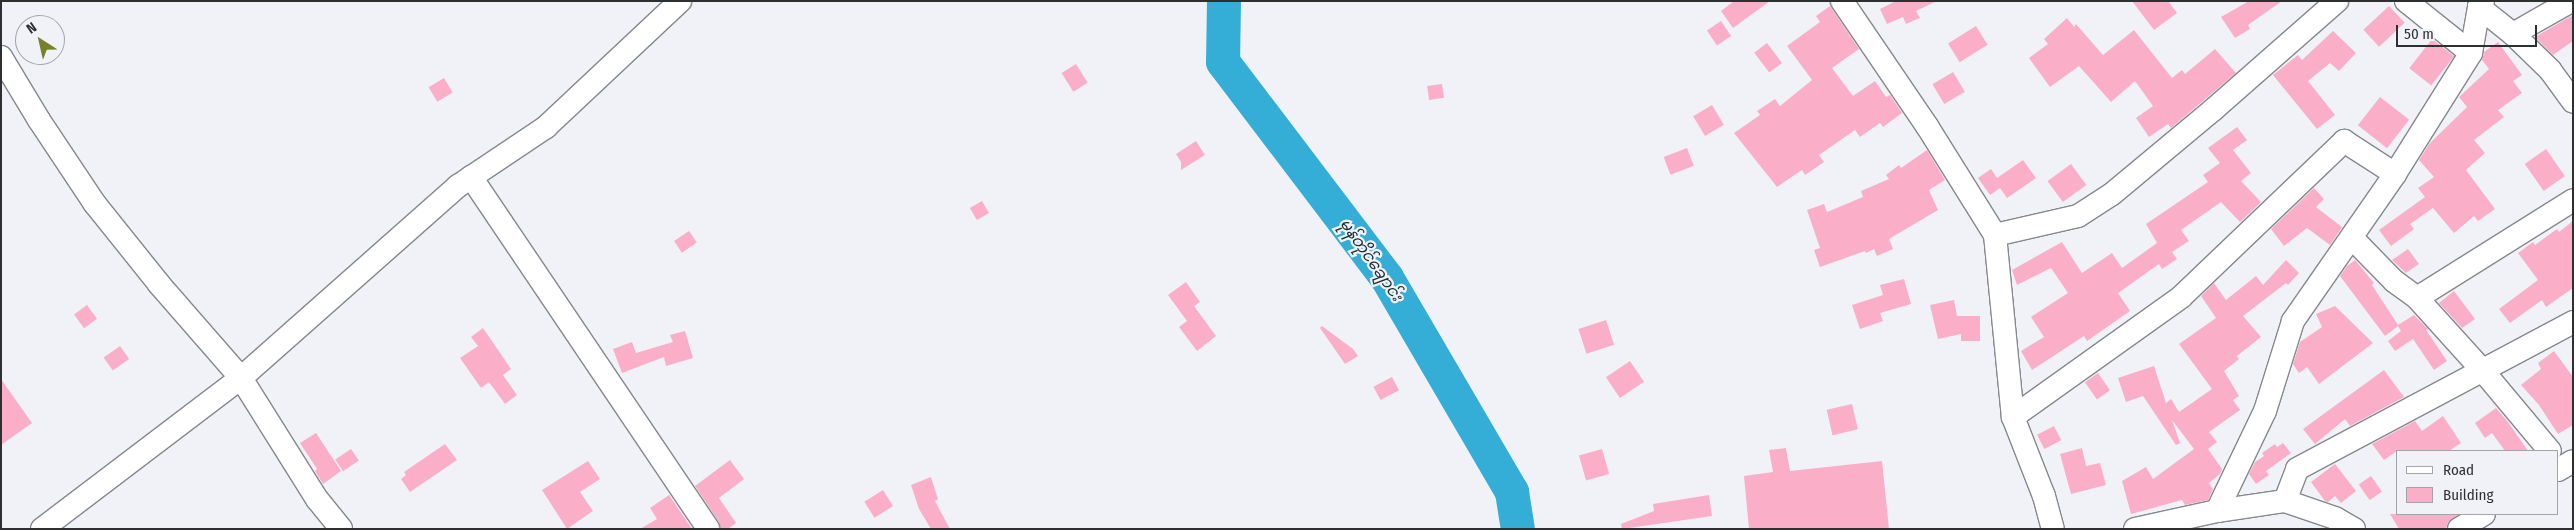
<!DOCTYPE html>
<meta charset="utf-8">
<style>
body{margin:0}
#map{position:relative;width:2574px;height:530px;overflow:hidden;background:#f0f2f8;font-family:"Fira Sans Condensed","Noto Sans Myanmar",sans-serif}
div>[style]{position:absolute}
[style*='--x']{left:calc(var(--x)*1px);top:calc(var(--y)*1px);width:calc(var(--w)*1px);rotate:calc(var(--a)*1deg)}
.river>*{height:34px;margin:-17px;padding:0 17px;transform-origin:17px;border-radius:17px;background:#34aed7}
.building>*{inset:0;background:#fbaec8;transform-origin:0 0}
.roads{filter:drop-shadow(1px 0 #85888d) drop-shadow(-1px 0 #85888d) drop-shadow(0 1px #85888d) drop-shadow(0 -1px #85888d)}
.minor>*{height:22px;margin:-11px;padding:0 11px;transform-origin:11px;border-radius:11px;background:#fff}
span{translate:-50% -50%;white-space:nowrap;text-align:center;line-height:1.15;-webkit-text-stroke:4.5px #f0f2f8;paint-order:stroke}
.water-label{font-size:16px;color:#192d35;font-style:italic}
.frame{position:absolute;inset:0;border:2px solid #2e2f31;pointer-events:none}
.legend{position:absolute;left:2396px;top:450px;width:162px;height:65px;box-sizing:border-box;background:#f0f2f8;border:1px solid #a2a4a8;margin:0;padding:6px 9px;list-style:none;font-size:15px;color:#2e2f31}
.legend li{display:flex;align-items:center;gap:10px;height:25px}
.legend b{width:25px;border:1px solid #a2a4a8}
.north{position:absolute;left:15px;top:15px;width:50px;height:50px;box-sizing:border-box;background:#f0f2f8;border:1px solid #a2a4a8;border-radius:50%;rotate:325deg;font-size:14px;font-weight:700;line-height:20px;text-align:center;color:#2e2f31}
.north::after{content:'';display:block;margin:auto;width:18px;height:22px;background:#79802c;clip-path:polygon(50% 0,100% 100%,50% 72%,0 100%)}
.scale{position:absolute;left:2396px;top:25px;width:141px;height:22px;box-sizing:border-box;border:2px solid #2e2f31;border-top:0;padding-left:6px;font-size:15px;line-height:18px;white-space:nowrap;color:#2e2f31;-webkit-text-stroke:4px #f0f2f8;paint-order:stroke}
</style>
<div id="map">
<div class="river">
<div style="--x:1224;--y:1;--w:61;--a:90.9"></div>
<div style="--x:1223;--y:62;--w:271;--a:52.8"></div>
<div style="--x:1387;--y:278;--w:248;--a:59.7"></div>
<div style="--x:1512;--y:492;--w:37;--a:81"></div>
</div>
<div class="building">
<div style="clip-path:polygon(1734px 1px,1770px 1px,1733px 28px,1721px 11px)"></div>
<div style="clip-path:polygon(1896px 1px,1937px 1px,1916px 11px,1920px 18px,1906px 24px,1903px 17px,1887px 24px,1880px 9px)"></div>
<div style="clip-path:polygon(2132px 1px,2168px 1px,2177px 13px,2154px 30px)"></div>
<div style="clip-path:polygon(2249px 1px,2282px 1px,2248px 25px,2250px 29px,2235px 38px,2221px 17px)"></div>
<div style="clip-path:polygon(1830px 6px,1859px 49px,1832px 68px,1853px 96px,1875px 81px,1886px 97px,1890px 95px,1902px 113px,1883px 127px,1880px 123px,1860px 137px,1855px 130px,1819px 155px,1824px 162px,1805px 175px,1802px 170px,1777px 187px,1734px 133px,1760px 115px,1757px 111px,1775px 99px,1780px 106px,1812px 80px,1787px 46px,1820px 22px,1816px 16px)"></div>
<div style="left:2389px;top:6px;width:23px;height:35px;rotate:47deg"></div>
<div style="clip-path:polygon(2573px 15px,2573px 41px,2553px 55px,2535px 37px)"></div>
<div style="clip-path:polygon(2067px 18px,2074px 27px,2076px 24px,2103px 55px,2134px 30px,2172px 78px,2182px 70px,2185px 74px,2215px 49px,2236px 73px,2171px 128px,2168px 124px,2149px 137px,2136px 118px,2153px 106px,2135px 81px,2111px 102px,2079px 66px,2050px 87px,2029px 58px,2048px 44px,2044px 39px)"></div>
<div style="left:1721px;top:21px;width:18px;height:17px;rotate:56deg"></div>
<div style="left:1976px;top:26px;width:22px;height:33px;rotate:58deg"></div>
<div style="clip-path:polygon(2333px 31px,2356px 53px,2339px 71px,2330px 63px,2308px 81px,2335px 115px,2317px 129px,2273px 75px,2298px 55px,2302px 60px)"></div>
<div style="left:2432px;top:39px;width:28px;height:37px;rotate:38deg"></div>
<div style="clip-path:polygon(2498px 42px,2522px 75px,2513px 81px,2522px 93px,2498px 110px,2504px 117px,2474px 140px,2485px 153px,2466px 170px,2495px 209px,2478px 221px,2474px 216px,2454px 233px,2433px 208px,2410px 224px,2414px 229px,2391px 246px,2379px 230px,2425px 197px,2418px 188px,2434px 177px,2419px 160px,2430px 143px,2467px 107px,2459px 97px,2489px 69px,2482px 60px,2484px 52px)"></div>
<div style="left:1767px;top:43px;width:25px;height:16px;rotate:53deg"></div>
<div style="left:1076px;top:64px;width:22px;height:17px;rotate:58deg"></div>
<div style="left:1953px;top:72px;width:23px;height:24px;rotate:59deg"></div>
<div style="left:444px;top:78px;width:17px;height:18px;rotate:59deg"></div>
<div style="left:1442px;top:84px;width:14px;height:15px;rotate:82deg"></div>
<div style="left:2380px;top:97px;width:37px;height:36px;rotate:38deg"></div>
<div style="left:1712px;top:105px;width:23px;height:22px;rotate:59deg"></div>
<div style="clip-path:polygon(2237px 127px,2247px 140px,2233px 150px,2251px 173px,2241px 181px,2261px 202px,2240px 222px,2221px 202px,2181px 230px,2189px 241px,2172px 252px,2177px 259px,2162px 269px,2159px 264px,2118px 293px,2130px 311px,2087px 341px,2084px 336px,2032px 370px,2021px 351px,2044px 337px,2031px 317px,2068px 293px,2051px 268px,2017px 285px,2012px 270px,2062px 242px,2082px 273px,2112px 253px,2122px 268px,2157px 243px,2146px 224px,2208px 182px,2203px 175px,2220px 163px,2208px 148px)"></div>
<div style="clip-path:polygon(1196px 141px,1205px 155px,1181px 170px,1181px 162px,1176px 154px)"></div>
<div style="left:1687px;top:148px;width:19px;height:25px;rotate:69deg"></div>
<div style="left:2546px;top:149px;width:33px;height:26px;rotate:55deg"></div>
<div style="clip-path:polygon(1927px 150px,1945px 180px,1929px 190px,1938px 210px,1889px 239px,1893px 249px,1877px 256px,1874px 249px,1866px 253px,1865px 251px,1820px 267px,1814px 250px,1820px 248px,1807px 210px,1824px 204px,1827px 212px,1863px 197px,1861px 191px,1889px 179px,1886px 175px,1899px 165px,1901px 168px)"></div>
<div style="clip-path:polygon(2023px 160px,2036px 178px,2007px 198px,2000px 188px,1990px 195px,1978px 178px,1991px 169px,1997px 178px)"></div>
<div style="left:2071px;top:164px;width:26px;height:29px;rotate:54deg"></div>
<div style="clip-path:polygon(2314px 188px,2324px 199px,2316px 207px,2342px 227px,2330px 245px,2307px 228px,2284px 246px,2271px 229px)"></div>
<div style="left:982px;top:201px;width:14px;height:14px;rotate:60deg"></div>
<div style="clip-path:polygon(2573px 221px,2573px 288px,2546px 307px,2542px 300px,2510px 323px,2499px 309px,2538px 280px,2518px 253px,2533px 242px,2535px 245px,2557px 229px,2559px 232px)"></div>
<div style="left:689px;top:231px;width:14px;height:18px;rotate:56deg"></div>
<div style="clip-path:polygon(2408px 249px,2419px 264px,2406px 273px,2392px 260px)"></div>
<div style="clip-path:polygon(2286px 260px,2299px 273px,2288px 285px,2286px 283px,2243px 316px,2261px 337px,2237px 356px,2239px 359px,2224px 371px,2239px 396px,2233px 400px,2240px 410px,2209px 432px,2217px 442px,2208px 449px,2222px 469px,2220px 474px,2209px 483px,2213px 489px,2208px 500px,2185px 505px,2182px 500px,2131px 514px,2122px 481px,2146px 467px,2153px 479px,2194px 449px,2172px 420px,2180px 443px,2176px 445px,2143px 396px,2126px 402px,2118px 378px,2154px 366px,2166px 403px,2171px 399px,2179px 412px,2212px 389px,2179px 344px,2216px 318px,2201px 296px,2214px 283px,2226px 300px,2256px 276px,2263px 285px)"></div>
<div style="clip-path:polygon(2355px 260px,2374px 283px,2372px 285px,2398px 325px,2414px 315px,2428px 329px,2426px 330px,2447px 361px,2434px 370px,2413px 339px,2395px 351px,2388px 341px,2401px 331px,2398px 326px,2385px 336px,2340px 276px,2347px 266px)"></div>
<div style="clip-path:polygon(1904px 279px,1911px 304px,1880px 313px,1883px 321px,1860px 329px,1852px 305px,1883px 295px,1880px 285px)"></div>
<div style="clip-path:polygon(1186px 282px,1200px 302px,1194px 306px,1216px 336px,1197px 351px,1179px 327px,1187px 321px,1168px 295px)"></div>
<div style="clip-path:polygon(2454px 291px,2475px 319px,2462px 328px,2439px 303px)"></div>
<div style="clip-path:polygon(1954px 300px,1957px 316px,1980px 316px,1980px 341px,1961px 341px,1961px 334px,1938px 339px,1930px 305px)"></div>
<div style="left:87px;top:305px;width:17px;height:16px;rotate:54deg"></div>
<div style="clip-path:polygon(2335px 306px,2373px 343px,2319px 384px,2307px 367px,2299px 373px,2293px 364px,2300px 342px,2322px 327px,2316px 314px)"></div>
<div style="left:1606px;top:320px;width:26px;height:29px;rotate:72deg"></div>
<div style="clip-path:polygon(1322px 326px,1353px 349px,1358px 356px,1345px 364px,1320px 328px)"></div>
<div style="clip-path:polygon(483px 328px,511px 369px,503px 375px,517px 395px,505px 404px,489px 382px,481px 388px,460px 358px,478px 346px,471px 337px)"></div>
<div style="clip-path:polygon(685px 331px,693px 358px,666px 366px,664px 357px,622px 373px,613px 349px,632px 342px,636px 353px,673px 342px,670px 335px)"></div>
<div style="left:120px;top:346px;width:16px;height:20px;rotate:55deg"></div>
<div style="clip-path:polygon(2554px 351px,2573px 377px,2573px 425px,2558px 434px,2539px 405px,2521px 385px,2541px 369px,2538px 363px)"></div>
<div style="left:1630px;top:361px;width:25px;height:29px;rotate:56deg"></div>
<div style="clip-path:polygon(2384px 370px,2404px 397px,2350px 426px,2345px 419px,2315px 444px,2303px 429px)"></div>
<div style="left:2098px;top:373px;width:21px;height:16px;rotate:55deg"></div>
<div style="left:1392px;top:377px;width:15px;height:21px;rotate:62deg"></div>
<div style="clip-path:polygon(1px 379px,32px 423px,1px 445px)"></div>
<div style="left:1852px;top:404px;width:26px;height:26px;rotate:77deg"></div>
<div style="clip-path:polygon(2496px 408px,2508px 422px,2528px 451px,2505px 451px,2492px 433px,2485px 438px,2475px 423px)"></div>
<div style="clip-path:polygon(2443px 416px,2461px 443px,2449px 451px,2397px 451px,2384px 460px,2372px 444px,2415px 421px,2422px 431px)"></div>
<div style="left:2054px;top:426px;width:16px;height:19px;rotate:63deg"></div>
<div style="clip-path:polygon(316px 433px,341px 471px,323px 484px,315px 471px,317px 469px,300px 443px)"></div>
<div style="clip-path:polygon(2283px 443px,2291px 453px,2266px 471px,2269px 475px,2256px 484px,2249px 474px,2255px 462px,2264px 456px,2262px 453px,2275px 444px,2277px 447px)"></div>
<div style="clip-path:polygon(445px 444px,457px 460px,410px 492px,401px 479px,406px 475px,404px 472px)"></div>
<div style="clip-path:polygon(1786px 448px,1790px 471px,1882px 461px,1889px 529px,1749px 529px,1744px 476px,1773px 472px,1769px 450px)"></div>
<div style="clip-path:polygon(2082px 448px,2086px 466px,2100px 463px,2106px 485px,2071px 494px,2060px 454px)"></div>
<div style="left:351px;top:449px;width:14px;height:19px;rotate:56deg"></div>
<div style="left:1602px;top:449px;width:26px;height:24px;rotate:74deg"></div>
<div style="clip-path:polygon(730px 460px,744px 479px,719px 498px,736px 523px,728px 529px,721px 529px,719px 522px,695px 486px)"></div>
<div style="clip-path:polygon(588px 461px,600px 479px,580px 492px,593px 511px,567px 529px,542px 490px)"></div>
<div style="clip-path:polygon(2335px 464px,2356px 491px,2341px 503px,2335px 496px,2328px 502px,2325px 501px,2311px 482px)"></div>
<div style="left:2371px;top:476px;width:19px;height:15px;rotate:55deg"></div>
<div style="clip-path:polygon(931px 477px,938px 499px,935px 501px,950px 529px,931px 529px,919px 509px,911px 485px)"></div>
<div style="left:883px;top:490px;width:19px;height:22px;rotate:58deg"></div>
<div style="clip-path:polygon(669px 495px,692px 529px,640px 529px,657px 519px,650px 508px)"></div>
<div style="clip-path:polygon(1709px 495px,1712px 516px,1622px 529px,1621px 524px,1654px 511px,1653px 504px)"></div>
<div style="clip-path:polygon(2390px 514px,2459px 514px,2448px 522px,2446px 529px,2399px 529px)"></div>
</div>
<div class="roads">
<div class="minor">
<div style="--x:1842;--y:1;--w:151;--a:55.8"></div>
<div style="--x:1927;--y:126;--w:128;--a:58"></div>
<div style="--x:1995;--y:235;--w:85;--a:-12.9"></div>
<div style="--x:2078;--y:216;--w:40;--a:-32.9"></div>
<div style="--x:2112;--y:194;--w:133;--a:-39.8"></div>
<div style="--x:2214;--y:109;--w:164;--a:-41.3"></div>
<div style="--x:2406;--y:1;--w:83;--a:38.7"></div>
<div style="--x:2479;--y:7;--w:43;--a:38.5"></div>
<div style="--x:2513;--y:34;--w:52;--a:44.2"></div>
<div style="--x:2550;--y:70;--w:39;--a:54"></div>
<div style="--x:2513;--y:34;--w:67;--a:-29.6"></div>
<div style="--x:1;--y:57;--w:74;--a:58.9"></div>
<div style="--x:39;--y:120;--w:101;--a:56.3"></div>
<div style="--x:95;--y:204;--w:102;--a:51.3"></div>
<div style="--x:159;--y:284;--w:125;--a:48.9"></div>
<div style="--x:241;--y:378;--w:143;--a:57.9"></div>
<div style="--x:317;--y:499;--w:38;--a:51"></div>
<div style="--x:471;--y:177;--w:424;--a:56"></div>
<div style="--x:1995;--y:235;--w:183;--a:84.4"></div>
<div style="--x:2013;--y:417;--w:85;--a:68.6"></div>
<div style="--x:2044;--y:496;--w:34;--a:75"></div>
<div style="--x:2352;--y:238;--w:60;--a:45.7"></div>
<div style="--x:2394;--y:281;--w:29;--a:36"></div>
<div style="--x:2417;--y:298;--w:98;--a:47.9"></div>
<div style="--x:2483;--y:371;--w:104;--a:50.1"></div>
<div style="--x:2417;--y:298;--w:184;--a:-32.1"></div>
<div style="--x:2013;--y:417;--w:206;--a:-35.5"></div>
<div style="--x:2181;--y:297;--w:226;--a:-43.7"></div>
<div style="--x:2344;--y:141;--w:61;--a:32.9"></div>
<div style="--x:2558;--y:470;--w:17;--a:-31"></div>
<div style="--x:2285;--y:501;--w:34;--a:-69"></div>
<div style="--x:2297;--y:469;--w:313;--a:-28"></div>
<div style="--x:2217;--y:511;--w:111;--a:-64.4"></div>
<div style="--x:2265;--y:411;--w:94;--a:-72.7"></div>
<div style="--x:2293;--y:321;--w:179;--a:-55.2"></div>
<div style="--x:2395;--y:174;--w:143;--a:-57.9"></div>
<div style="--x:2471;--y:53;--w:47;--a:-80.1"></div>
<div style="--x:2479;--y:7;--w:7;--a:-56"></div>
<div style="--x:42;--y:529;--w:250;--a:-37.2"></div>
<div style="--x:241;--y:378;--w:290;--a:-41.5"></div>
<div style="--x:458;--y:186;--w:106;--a:-33.8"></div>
<div style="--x:546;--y:127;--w:184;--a:-43.2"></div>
<div style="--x:2135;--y:529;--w:84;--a:-12.4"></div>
<div style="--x:2217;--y:511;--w:69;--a:-8.4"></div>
<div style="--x:2285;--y:501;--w:53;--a:18.8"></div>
<div style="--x:2335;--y:518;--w:22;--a:30"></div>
<div style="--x:2459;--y:529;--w:29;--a:-31"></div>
</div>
</div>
<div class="water-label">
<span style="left:1371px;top:260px;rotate:55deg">မုန်တိုင်ချောင်း</span>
</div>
<div class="frame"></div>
<ul class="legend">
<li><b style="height:6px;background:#fff"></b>Road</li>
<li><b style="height:14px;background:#fbaec8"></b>Building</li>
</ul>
<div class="north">N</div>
<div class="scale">50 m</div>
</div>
